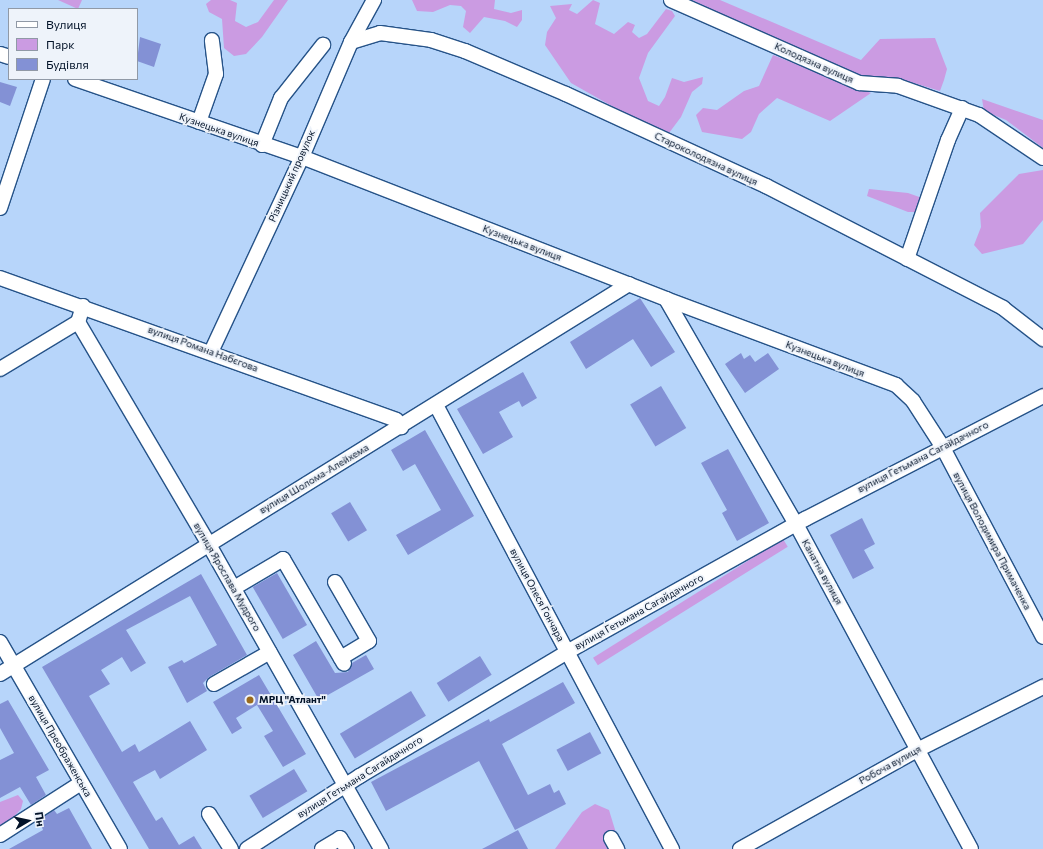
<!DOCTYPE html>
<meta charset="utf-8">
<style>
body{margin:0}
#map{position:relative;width:1043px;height:849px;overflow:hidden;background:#b7d5fa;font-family:Commissioner,sans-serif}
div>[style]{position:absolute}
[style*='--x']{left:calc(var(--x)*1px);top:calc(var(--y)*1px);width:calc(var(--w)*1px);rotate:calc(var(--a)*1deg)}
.green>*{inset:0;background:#cb9be2;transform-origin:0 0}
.building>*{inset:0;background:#8391d5;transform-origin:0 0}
.roads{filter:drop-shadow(1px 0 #265388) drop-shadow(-1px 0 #265388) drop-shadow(0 1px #265388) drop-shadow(0 -1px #265388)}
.minor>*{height:14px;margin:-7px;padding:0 7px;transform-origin:7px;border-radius:7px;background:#fff}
.dots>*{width:11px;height:11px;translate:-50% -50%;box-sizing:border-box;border:2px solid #eef3fa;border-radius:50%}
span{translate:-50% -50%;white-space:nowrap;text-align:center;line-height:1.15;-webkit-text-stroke:3.5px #eef3fa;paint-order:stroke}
.street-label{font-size:10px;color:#021228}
.poi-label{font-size:10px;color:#021228;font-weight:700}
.left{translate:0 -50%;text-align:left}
.legend{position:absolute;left:8px;top:8px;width:130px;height:72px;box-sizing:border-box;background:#eef3fa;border:1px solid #9099a6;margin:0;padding:5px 7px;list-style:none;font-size:12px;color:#021228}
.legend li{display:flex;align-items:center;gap:8px;height:20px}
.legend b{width:20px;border:1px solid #9099a6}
.north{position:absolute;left:8px;top:801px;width:40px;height:40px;-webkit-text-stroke:3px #eef3fa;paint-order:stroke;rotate:81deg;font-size:11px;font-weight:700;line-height:16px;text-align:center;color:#021228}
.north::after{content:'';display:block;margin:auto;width:14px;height:18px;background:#021228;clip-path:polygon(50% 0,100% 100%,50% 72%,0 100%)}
</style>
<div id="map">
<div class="green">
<div style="clip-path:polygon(58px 0,82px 0,78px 9px)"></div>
<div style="clip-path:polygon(211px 0,230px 0,237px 3px,235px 21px,246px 27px,258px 22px,274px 0,288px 0,262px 37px,246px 54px,234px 56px,224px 48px,222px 19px,209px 12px,206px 4px)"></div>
<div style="clip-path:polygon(412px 0,495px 0,494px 9px,511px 13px,522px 10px,522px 20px,517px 27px,505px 21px,484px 17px,470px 33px,463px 27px,466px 11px,461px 6px,450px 5px,433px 12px,417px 11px)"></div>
<div style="clip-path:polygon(593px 0,600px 3px,595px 24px,614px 34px,628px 22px,635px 25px,632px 32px,639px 38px,647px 34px,666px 9px,672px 11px,675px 16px,648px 53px,639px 78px,648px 101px,659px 106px,665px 97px,672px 78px,684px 82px,703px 77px,702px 84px,692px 92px,681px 117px,669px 133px,626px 114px,571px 83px,545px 45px,547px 32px,556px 18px,550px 6px,572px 4px,569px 10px,577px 14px)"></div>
<div style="clip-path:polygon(692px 0,720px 0,861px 60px,880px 39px,935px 38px,947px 69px,944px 80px,940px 91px,907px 81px,863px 78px,778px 42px)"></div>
<div style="clip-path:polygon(773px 55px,845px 83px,871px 93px,830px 121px,777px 98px,759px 114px,751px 132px,742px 139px,702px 132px,696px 115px,703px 108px,717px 110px,744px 91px,759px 86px)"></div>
<div style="clip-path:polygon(982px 99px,1043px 120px,1043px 148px,1006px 120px,984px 111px)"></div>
<div style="clip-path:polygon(1043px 170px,1043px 220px,1023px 244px,982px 254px,974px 245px,981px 227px,980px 213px,1019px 174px)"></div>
<div style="clip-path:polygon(869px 189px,908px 193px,925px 199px,921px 212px,908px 212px,867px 196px)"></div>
<div style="left:783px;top:539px;width:9px;height:224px;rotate:58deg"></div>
<div style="clip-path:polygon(18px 795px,23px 801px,21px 809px,0 832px,0 802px)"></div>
<div style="clip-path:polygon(595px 804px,609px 810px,616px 833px,613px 849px,555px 849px,582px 812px)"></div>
</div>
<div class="building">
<div style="clip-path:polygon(140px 37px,161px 44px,154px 67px,137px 61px)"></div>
<div style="clip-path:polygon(0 82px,17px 87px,10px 106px,0 102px)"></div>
<div style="clip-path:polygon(640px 298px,675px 352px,651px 367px,633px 339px,586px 369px,570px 342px)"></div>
<div style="clip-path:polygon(741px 353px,744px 359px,750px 355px,755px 362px,768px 353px,779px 369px,745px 393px,725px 364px)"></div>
<div style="clip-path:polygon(523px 372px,537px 398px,522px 407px,519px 401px,499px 412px,513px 437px,483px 454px,457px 409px)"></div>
<div style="left:661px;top:386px;width:49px;height:36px;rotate:59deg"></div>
<div style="clip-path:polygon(425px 430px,474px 516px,408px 555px,396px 535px,441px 510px,415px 464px,403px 471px,391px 450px)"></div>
<div style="clip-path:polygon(728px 449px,769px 523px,737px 541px,722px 513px,727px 510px,701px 463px)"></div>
<div style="left:350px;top:502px;width:33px;height:22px;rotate:59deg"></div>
<div style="clip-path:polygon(862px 518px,875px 544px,864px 550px,874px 568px,853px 579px,830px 535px)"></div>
<div style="left:277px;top:573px;width:60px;height:28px;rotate:60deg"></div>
<div style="clip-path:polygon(201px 574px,247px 655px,209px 677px,203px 683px,207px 691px,187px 703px,168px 667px,182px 660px,184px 663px,217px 645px,190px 596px,126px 630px,146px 663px,131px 672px,122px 657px,101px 670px,110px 684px,89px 696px,122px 752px,135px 744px,139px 752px,190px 721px,207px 750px,160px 779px,155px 770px,133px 782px,156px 821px,162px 817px,179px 845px,194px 836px,202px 849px,149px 849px,42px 667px)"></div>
<div style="clip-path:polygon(316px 641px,335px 673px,348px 672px,352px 663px,366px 655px,374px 669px,319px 700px,293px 655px)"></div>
<div style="left:480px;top:656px;width:22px;height:51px;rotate:58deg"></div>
<div style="clip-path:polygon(259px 675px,306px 754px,283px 767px,264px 736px,273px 731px,257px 705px,236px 718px,242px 728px,232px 734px,213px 702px)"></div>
<div style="clip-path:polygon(563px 682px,575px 703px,502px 744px,528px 795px,550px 784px,554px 793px,559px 790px,566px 804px,515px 830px,479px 761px,386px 811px,371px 782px,489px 719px,490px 722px)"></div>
<div style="left:411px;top:691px;width:29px;height:83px;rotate:59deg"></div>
<div style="clip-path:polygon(8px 700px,49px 770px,36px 777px,46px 795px,31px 805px,20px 787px,0 798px,0 760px,14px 753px,0 728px,0 704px)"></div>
<div style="left:590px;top:732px;width:24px;height:38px;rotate:62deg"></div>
<div style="left:294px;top:769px;width:26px;height:52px;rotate:59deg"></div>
<div style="clip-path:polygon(69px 808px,92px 849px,9px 849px,43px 830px,39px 820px,54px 810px,57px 814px)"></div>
<div style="clip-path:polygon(518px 830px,528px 849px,482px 849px)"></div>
</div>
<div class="roads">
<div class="minor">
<div style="--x:671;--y:0;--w:206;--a:23.8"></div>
<div style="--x:859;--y:83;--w:39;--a:4"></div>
<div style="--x:898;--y:86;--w:86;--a:19.7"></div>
<div style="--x:979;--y:115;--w:77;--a:33.9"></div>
<div style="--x:351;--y:42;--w:30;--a:-17"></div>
<div style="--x:380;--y:33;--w:51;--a:7.8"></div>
<div style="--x:431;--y:40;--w:36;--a:18"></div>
<div style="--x:465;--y:51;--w:110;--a:23.1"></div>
<div style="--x:566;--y:94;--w:220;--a:24.7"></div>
<div style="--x:766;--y:186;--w:267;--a:27.2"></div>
<div style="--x:1003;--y:308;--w:51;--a:37.8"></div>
<div style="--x:0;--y:54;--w:9;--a:18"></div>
<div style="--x:75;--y:79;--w:240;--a:19"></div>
<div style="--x:302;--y:157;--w:391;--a:21.3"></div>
<div style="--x:666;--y:299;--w:246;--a:20.5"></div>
<div style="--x:896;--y:385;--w:23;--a:43"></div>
<div style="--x:913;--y:401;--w:54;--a:57.2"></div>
<div style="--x:942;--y:446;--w:216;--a:62.1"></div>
<div style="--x:199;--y:122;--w:51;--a:-70.5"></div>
<div style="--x:216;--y:74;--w:34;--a:-97"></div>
<div style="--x:262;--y:145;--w:51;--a:-68"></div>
<div style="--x:281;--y:98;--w:68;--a:-51.6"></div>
<div style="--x:0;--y:208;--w:136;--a:-71.6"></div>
<div style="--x:907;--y:259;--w:126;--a:-71"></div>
<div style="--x:948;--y:140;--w:35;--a:-66"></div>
<div style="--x:0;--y:278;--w:421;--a:19.7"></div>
<div style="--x:396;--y:420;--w:9;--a:54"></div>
<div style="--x:666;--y:299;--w:260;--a:60"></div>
<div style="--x:796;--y:524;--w:369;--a:61.7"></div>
<div style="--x:83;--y:306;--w:17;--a:107"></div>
<div style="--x:78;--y:322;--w:256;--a:59.5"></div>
<div style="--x:208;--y:543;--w:352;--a:60.5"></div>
<div style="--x:211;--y:352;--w:215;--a:-65"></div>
<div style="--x:302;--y:157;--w:125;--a:-66.9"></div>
<div style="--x:351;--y:42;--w:48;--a:-61.3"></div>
<div style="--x:0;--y:369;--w:91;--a:-31.1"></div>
<div style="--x:436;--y:405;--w:503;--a:62.01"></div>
<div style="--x:335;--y:582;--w:68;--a:60"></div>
<div style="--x:369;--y:641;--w:33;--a:149"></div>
<div style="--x:234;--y:588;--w:57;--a:-30.6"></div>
<div style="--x:283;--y:559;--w:121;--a:59.8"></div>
<div style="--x:0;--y:642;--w:239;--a:59.9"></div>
<div style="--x:0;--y:674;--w:740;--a:-31.8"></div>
<div style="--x:214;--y:684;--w:64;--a:-29.7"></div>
<div style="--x:209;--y:814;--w:41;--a:57.8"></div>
<div style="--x:0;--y:835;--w:96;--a:-32.7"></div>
<div style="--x:611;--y:838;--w:13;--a:61"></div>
<div style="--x:247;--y:849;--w:135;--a:-32.9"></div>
<div style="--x:360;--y:776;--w:241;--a:-30.9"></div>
<div style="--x:567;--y:652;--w:273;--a:-29.2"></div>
<div style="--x:805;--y:519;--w:268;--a:-27.3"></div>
<div style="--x:322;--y:849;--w:21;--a:-31"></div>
<div style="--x:340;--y:838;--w:13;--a:58"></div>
<div style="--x:740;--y:849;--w:205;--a:-29.2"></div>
<div style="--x:919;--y:749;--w:139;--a:-26.6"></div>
</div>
</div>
<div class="dots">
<div style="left:250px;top:700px;background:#9b6b1d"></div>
</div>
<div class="street-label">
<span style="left:814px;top:63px;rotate:24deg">Колодязна вулиця</span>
<span style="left:219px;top:130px;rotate:19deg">Кузнецька вулиця</span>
<span style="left:706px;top:159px;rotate:25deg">Староколодязна вулиця</span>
<span style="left:292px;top:176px;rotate:-66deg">Різницький провулок</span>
<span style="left:522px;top:243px;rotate:21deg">Кузнецька вулиця</span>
<span style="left:203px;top:349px;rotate:20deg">вулиця Романа Набєгова</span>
<span style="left:825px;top:359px;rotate:21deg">Кузнецька вулиця</span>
<span style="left:923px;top:457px;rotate:-27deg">вулиця Гетьмана Сагайдачного</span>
<span style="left:314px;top:479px;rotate:-31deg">вулиця Шолома-Алейхема</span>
<span style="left:992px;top:541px;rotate:62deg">вулиця Володимира Примаченка</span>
<span style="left:822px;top:572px;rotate:61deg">Канатна вулиця</span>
<span style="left:227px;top:577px;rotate:60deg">вулиця Ярослава Мудрого</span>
<span style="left:537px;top:595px;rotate:62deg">вулиця Олеся Гончара</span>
<span style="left:639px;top:612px;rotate:-29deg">вулиця Гетьмана Сагайдачного</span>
<span style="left:60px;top:746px;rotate:60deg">вулиця Преображенська</span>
<span style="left:890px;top:765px;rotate:-29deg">Робоча вулиця</span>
<span style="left:360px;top:777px;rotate:-32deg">вулиця Гетьмана Сагайдачного</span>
</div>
<div class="poi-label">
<span class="left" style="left:259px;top:700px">МРЦ "Атлант"</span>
</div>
<ul class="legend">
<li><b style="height:5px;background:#fff"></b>Вулиця</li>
<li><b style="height:11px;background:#cb9be2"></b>Парк</li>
<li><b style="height:11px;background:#8391d5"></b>Будівля</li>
</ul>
<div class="north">Пн</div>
</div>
